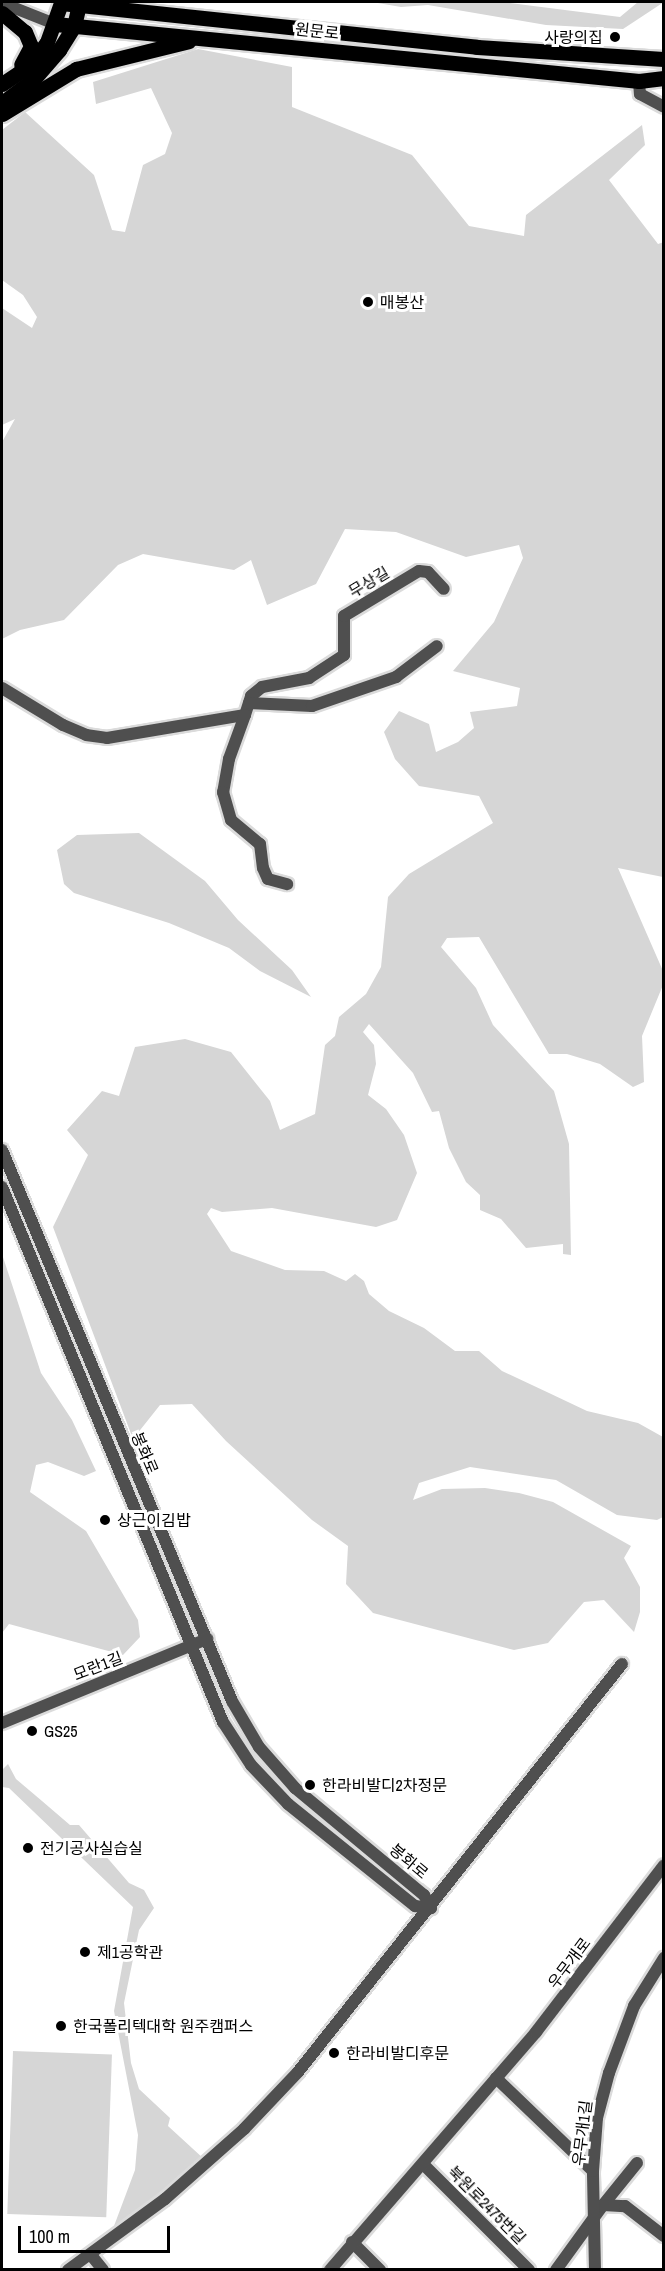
<!DOCTYPE html>
<meta charset="utf-8">
<style>
body{margin:0}
#map{position:relative;width:665px;height:2271px;overflow:hidden;background:#fff;font-family:"Archivo Narrow","Noto Sans KR",sans-serif}
div>[style]{position:absolute}
[style*='--x']{left:calc(var(--x)*1px);top:calc(var(--y)*1px);width:calc(var(--w)*1px);rotate:calc(var(--a)*1deg)}
.green>*{inset:0;background:#d6d6d6;transform-origin:0 0}
.roads{filter:drop-shadow(2px 0 #dbdbdb) drop-shadow(-2px 0 #dbdbdb) drop-shadow(0 2px #dbdbdb) drop-shadow(0 -2px #dbdbdb)}
.minor>*{height:12px;margin:-6px;padding:0 6px;transform-origin:6px;border-radius:6px;background:#4f4f4f}
.major>*{height:15px;margin:-7.5px;padding:0 7.5px;transform-origin:7.5px;border-radius:7.5px;background:#000}
.dots>*{width:16px;height:16px;translate:-50% -50%;box-sizing:border-box;border:3px solid #fff;border-radius:50%}
span{translate:-50% -50%;white-space:nowrap;text-align:center;line-height:1.15;-webkit-text-stroke:6px #fff;paint-order:stroke}
.street-label{font-size:16px;color:#000}
.poi-label{font-size:16px;color:#000}
.right{translate:-100% -50%;text-align:right}
.left{translate:0 -50%;text-align:left}
.frame{position:absolute;inset:0;border:3px solid #000;pointer-events:none}
.scale{position:absolute;left:18px;top:2226px;width:152px;height:27px;box-sizing:border-box;border:3px solid #000;border-top:0;padding-left:8px;font-size:18px;line-height:21px;white-space:nowrap;color:#000;-webkit-text-stroke:4px #fff;paint-order:stroke}
</style>
<div id="map">
<div class="green">
<div style="clip-path:polygon(372px 2px,503px 2px,620px 17px,638px 2px,664px 2px,623px 29px,546px 25px,428px 5px,401px 7px)"></div>
<div style="clip-path:polygon(198px 49px,292px 67px,292px 107px,412px 155px,469px 226px,524px 236px,526px 215px,642px 125px,645px 145px,609px 180px,658px 244px,664px 242px,663px 877px,618px 868px,663px 971px,663px 985px,642px 1036px,644px 1082px,633px 1087px,600px 1064px,567px 1054px,549px 1054px,479px 937px,447px 938px,441px 947px,476px 988px,493px 1025px,554px 1091px,569px 1144px,571px 1255px,563px 1254px,563px 1244px,526px 1248px,501px 1219px,480px 1210px,480px 1195px,466px 1182px,449px 1148px,439px 1111px,432px 1112px,413px 1073px,369px 1024px,363px 1032px,374px 1045px,376px 1064px,368px 1095px,386px 1109px,404px 1135px,417px 1173px,397px 1220px,376px 1227px,272px 1208px,222px 1212px,211px 1208px,207px 1214px,231px 1251px,285px 1270px,324px 1271px,346px 1281px,355px 1274px,364px 1281px,369px 1294px,389px 1311px,424px 1328px,455px 1351px,479px 1351px,502px 1371px,549px 1393px,587px 1411px,638px 1423px,663px 1437px,663px 1517px,657px 1520px,617px 1515px,556px 1480px,470px 1467px,419px 1483px,413px 1500px,442px 1489px,485px 1488px,519px 1493px,553px 1502px,631px 1546px,624px 1558px,640px 1587px,640px 1612px,634px 1632px,604px 1600px,584px 1602px,548px 1643px,514px 1650px,373px 1613px,346px 1584px,348px 1546px,312px 1520px,226px 1441px,192px 1404px,160px 1405px,133px 1439px,53px 1227px,88px 1155px,67px 1130px,102px 1091px,119px 1096px,135px 1047px,185px 1039px,231px 1052px,270px 1101px,280px 1130px,315px 1114px,325px 1045px,335px 1036px,339px 1017px,366px 994px,381px 967px,388px 897px,409px 874px,493px 823px,479px 796px,419px 786px,395px 759px,384px 732px,399px 711px,429px 724px,436px 752px,458px 742px,474px 728px,470px 712px,517px 706px,520px 688px,453px 671px,494px 622px,523px 558px,519px 545px,466px 557px,396px 532px,345px 529px,316px 584px,267px 605px,251px 560px,234px 570px,143px 554px,118px 565px,64px 620px,20px 630px,2px 639px,2px 442px,15px 419px,2px 425px,2px 308px,32px 328px,37px 317px,23px 295px,2px 280px,2px 130px,25px 112px,94px 175px,112px 230px,125px 232px,143px 165px,165px 154px,172px 133px,151px 88px,96px 104px,93px 82px)"></div>
<div style="clip-path:polygon(139px 833px,205px 881px,238px 920px,292px 970px,311px 997px,260px 971px,229px 948px,169px 923px,74px 893px,64px 884px,57px 850px,77px 835px)"></div>
<div style="clip-path:polygon(2px 1254px,41px 1373px,72px 1420px,96px 1471px,84px 1476px,48px 1462px,36px 1465px,30px 1492px,86px 1531px,138px 1620px,140px 1637px,123px 1655px,9px 1624px,2px 1633px)"></div>
<div style="clip-path:polygon(8px 1764px,16px 1779px,42px 1801px,70px 1825px,79px 1825px,129px 1883px,144px 1890px,154px 1908px,139px 1930px,124px 2003px,131px 2063px,139px 2089px,170px 2118px,168px 2126px,204px 2159px,111px 2234px,135px 2170px,138px 2135px,114px 2011px,133px 1907px,9px 1788px,2px 1787px,2px 1770px)"></div>
<div style="left:13px;top:2051px;width:99px;height:163px;rotate:2deg"></div>
</div>
<div class="roads">
<div class="minor">
<div style="--x:2;--y:3;--w:57;--a:21.6"></div>
<div style="--x:639;--y:81;--w:13;--a:86"></div>
<div style="--x:640;--y:94;--w:27;--a:28"></div>
<div style="--x:2;--y:688;--w:71;--a:31.2"></div>
<div style="--x:63;--y:725;--w:25;--a:23"></div>
<div style="--x:86;--y:735;--w:21;--a:8"></div>
<div style="--x:107;--y:738;--w:140;--a:-9.5"></div>
<div style="--x:245;--y:715;--w:20;--a:-72"></div>
<div style="--x:251;--y:696;--w:14;--a:-39"></div>
<div style="--x:262;--y:687;--w:48;--a:-10.8"></div>
<div style="--x:309;--y:678;--w:42;--a:-33.3"></div>
<div style="--x:344;--y:655;--w:39;--a:-90"></div>
<div style="--x:344;--y:616;--w:87;--a:-31"></div>
<div style="--x:419;--y:571;--w:9;--a:6"></div>
<div style="--x:428;--y:572;--w:23;--a:47"></div>
<div style="--x:249;--y:703;--w:63;--a:2.7"></div>
<div style="--x:312;--y:706;--w:89;--a:-19"></div>
<div style="--x:396;--y:677;--w:51;--a:-37.1"></div>
<div style="--x:245;--y:715;--w:47;--a:110"></div>
<div style="--x:229;--y:759;--w:34;--a:100"></div>
<div style="--x:223;--y:792;--w:29;--a:74"></div>
<div style="--x:231;--y:820;--w:38;--a:40"></div>
<div style="--x:260;--y:844;--w:24;--a:83"></div>
<div style="--x:263;--y:868;--w:12;--a:66"></div>
<div style="--x:268;--y:879;--w:20;--a:15"></div>
<div style="--x:2;--y:1150;--w:597;--a:67.34"></div>
<div style="--x:232;--y:1701;--w:53;--a:59.6"></div>
<div style="--x:259;--y:1747;--w:55;--a:48.7"></div>
<div style="--x:295;--y:1788;--w:168;--a:39.7"></div>
<div style="--x:424;--y:1895;--w:15;--a:62"></div>
<div style="--x:2;--y:1187;--w:579;--a:67.56"></div>
<div style="--x:223;--y:1722;--w:51;--a:56.9"></div>
<div style="--x:251;--y:1765;--w:54;--a:46.5"></div>
<div style="--x:288;--y:1804;--w:163;--a:38.8"></div>
<div style="--x:415;--y:1906;--w:16;--a:7"></div>
<div style="--x:2;--y:1723;--w:222;--a:-22.3"></div>
<div style="--x:496;--y:2078;--w:134;--a:43.8"></div>
<div style="--x:423;--y:2164;--w:150;--a:45"></div>
<div style="--x:603;--y:2205;--w:54;--a:-51"></div>
<div style="--x:352;--y:2242;--w:40;--a:45"></div>
<div style="--x:91;--y:2255;--w:19;--a:51"></div>
<div style="--x:68;--y:2270;--w:120;--a:-36.2"></div>
<div style="--x:165;--y:2199;--w:106;--a:-41.5"></div>
<div style="--x:244;--y:2129;--w:79;--a:-46.5"></div>
<div style="--x:298;--y:2072;--w:521;--a:-51.55"></div>
<div style="--x:330;--y:2270;--w:315;--a:-49.1"></div>
<div style="--x:536;--y:2032;--w:210;--a:-52.5"></div>
<div style="--x:556;--y:2270;--w:80;--a:-54.1"></div>
<div style="--x:603;--y:2205;--w:22;--a:3"></div>
<div style="--x:625;--y:2206;--w:49;--a:37.6"></div>
<div style="--x:595;--y:2270;--w:99;--a:-91.2"></div>
<div style="--x:593;--y:2171;--w:53;--a:-85.7"></div>
<div style="--x:597;--y:2118;--w:47;--a:-75.1"></div>
<div style="--x:609;--y:2073;--w:72;--a:-69.5"></div>
<div style="--x:634;--y:2006;--w:57;--a:-58"></div>
</div>
<div class="major">
<div style="--x:2;--y:13;--w:30;--a:40"></div>
<div style="--x:25;--y:32;--w:15;--a:67"></div>
<div style="--x:31;--y:46;--w:21;--a:118"></div>
<div style="--x:55;--y:24;--w:587;--a:5.57"></div>
<div style="--x:639;--y:81;--w:25;--a:-7"></div>
<div style="--x:2;--y:84;--w:32;--a:-34"></div>
<div style="--x:29;--y:66;--w:30;--a:-53"></div>
<div style="--x:47;--y:42;--w:41;--a:-70.3"></div>
<div style="--x:61;--y:3;--w:418;--a:6"></div>
<div style="--x:477;--y:47;--w:187;--a:3.7"></div>
<div style="--x:2;--y:103;--w:39;--a:-37"></div>
<div style="--x:33;--y:80;--w:40;--a:-49"></div>
<div style="--x:59;--y:50;--w:28;--a:-58"></div>
<div style="--x:74;--y:26;--w:23;--a:-77"></div>
<div style="--x:2;--y:114;--w:87;--a:-31.3"></div>
<div style="--x:76;--y:69;--w:116;--a:-13.9"></div>
</div>
</div>
<div class="dots">
<div style="left:615px;top:37px;background:#000"></div>
<div style="left:368px;top:302px;background:#000"></div>
<div style="left:105px;top:1520px;background:#000"></div>
<div style="left:32px;top:1731px;background:#000"></div>
<div style="left:310px;top:1785px;background:#000"></div>
<div style="left:28px;top:1848px;background:#000"></div>
<div style="left:85px;top:1952px;background:#000"></div>
<div style="left:61px;top:2026px;background:#000"></div>
<div style="left:334px;top:2053px;background:#000"></div>
</div>
<div class="street-label">
<span style="left:317px;top:31px;rotate:6deg">원문로</span>
<span style="left:369px;top:582px;rotate:-31deg">무상길</span>
<span style="left:145px;top:1453px;rotate:67deg">봉화로</span>
<span style="left:98px;top:1666px;rotate:-21deg">모란1길</span>
<span style="left:409px;top:1861px;rotate:40deg">봉화로</span>
<span style="left:569px;top:1963px;rotate:-53deg">우무개로</span>
<span style="left:582px;top:2133px;rotate:-83deg">우무개1길</span>
<span style="left:487px;top:2205px;rotate:45deg">북원로2475번길</span>
</div>
<div class="poi-label">
<span class="right" style="left:603px;top:37px">사랑의집</span>
<span class="left" style="left:380px;top:302px">매봉산</span>
<span class="left" style="left:117px;top:1520px">상근이김밥</span>
<span class="left" style="left:44px;top:1731px">GS25</span>
<span class="left" style="left:322px;top:1785px">한라비발디2차정문</span>
<span class="left" style="left:40px;top:1848px">전기공사실습실</span>
<span class="left" style="left:97px;top:1952px">제1공학관</span>
<span class="left" style="left:73px;top:2026px">한국폴리텍대학 원주캠퍼스</span>
<span class="left" style="left:346px;top:2053px">한라비발디후문</span>
</div>
<div class="frame"></div>
<div class="scale">100 m</div>
</div>
